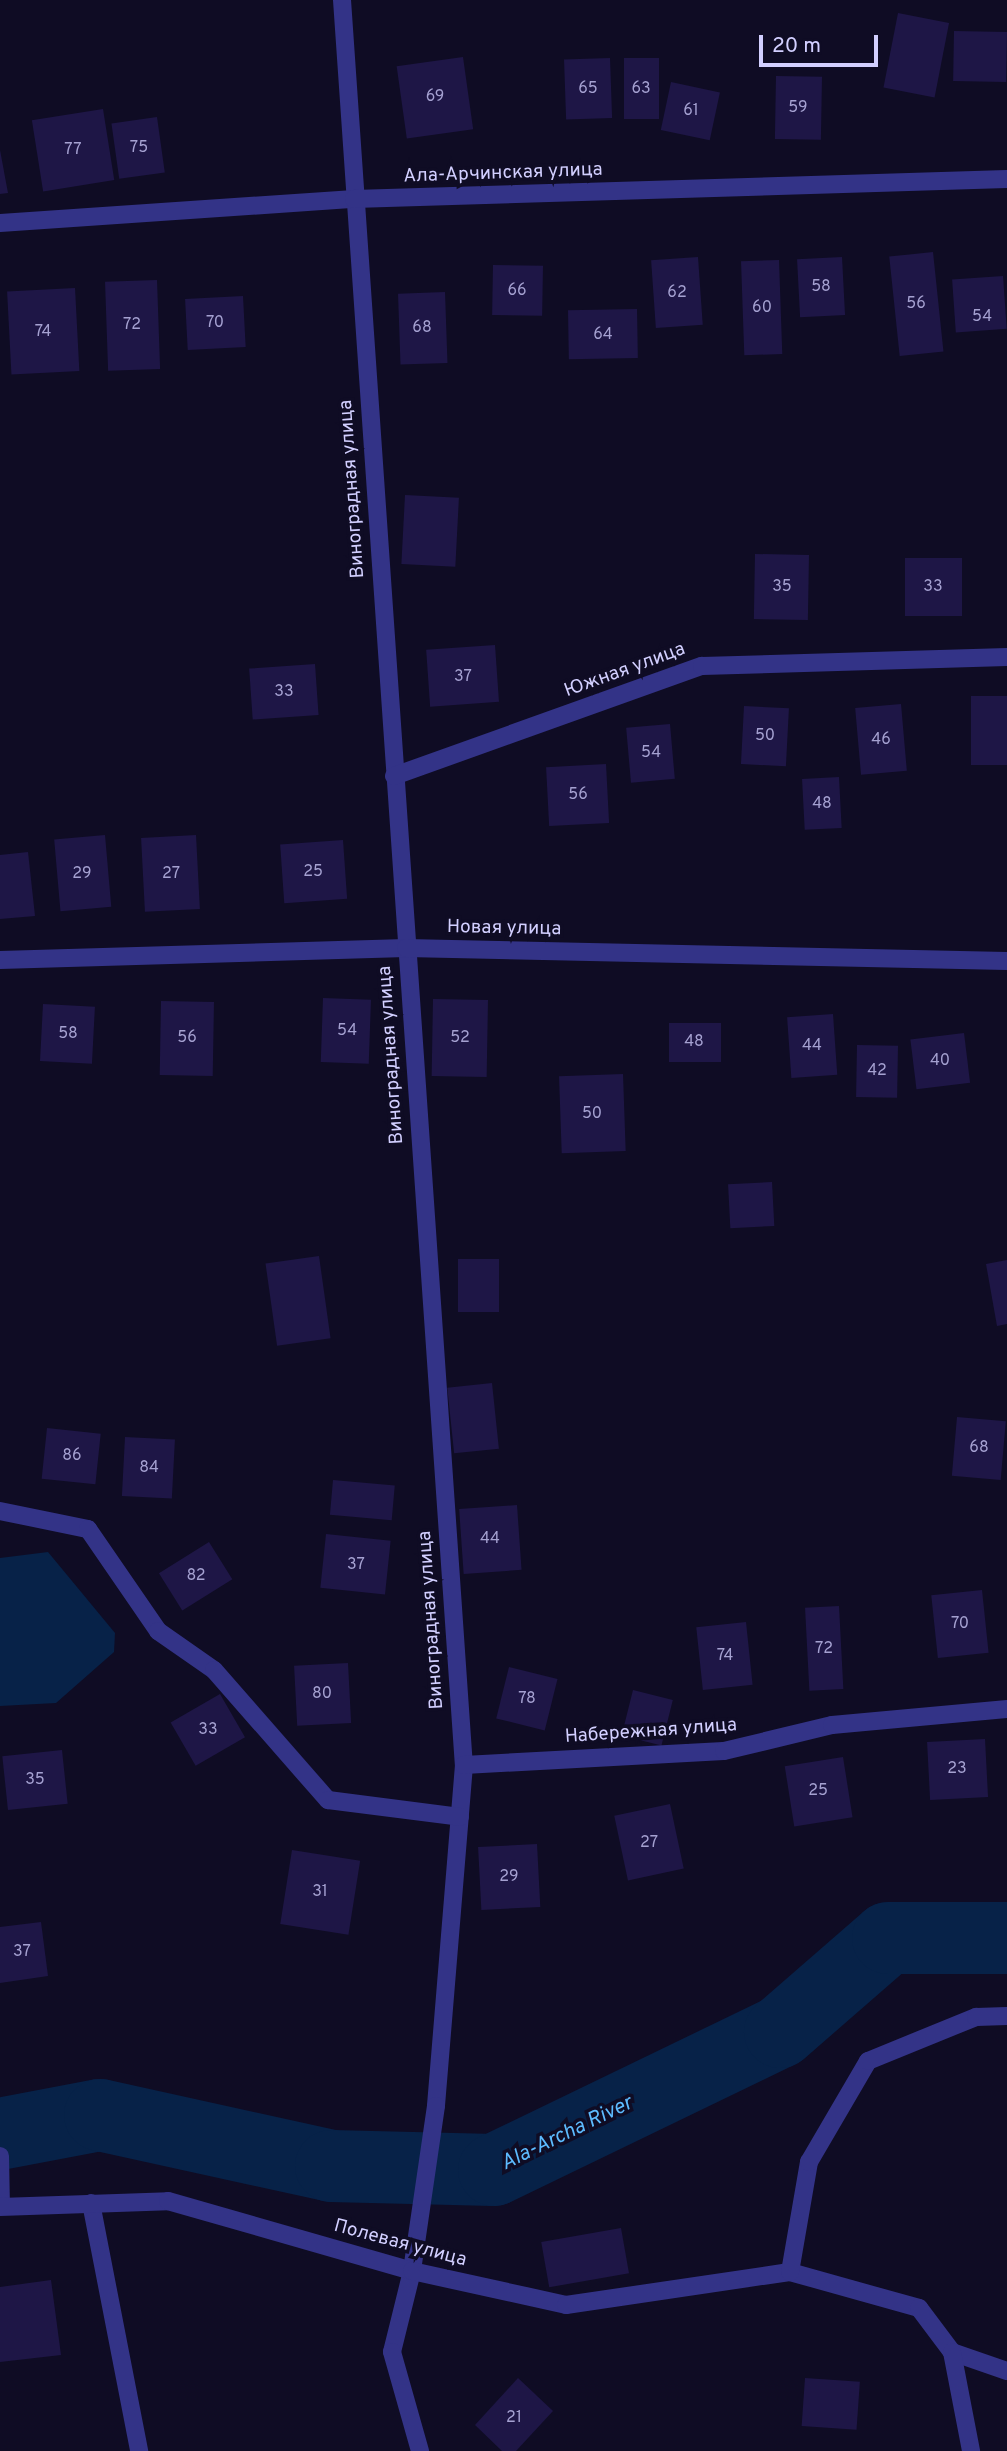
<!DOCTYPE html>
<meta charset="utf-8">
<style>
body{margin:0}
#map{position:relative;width:1007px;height:2451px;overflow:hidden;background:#0f0c24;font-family:Overpass,sans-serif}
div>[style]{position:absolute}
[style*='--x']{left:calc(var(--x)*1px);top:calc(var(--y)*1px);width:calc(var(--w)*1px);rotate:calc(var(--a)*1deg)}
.water>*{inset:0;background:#072248}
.river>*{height:72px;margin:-36px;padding:0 36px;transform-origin:36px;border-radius:36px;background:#072248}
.building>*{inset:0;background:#1e1646;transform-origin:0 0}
.lane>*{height:18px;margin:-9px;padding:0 9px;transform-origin:9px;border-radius:9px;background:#333387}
.street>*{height:18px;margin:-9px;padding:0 9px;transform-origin:9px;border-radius:9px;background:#333387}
span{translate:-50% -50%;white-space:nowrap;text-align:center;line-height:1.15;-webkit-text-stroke:7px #0f0c24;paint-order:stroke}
.number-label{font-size:16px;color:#a5a1d1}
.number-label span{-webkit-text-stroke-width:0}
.street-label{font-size:19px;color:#d2cfff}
.water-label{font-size:21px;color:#5dbbff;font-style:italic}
.scale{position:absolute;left:759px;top:35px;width:119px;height:32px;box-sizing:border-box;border:4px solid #d2cfff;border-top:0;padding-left:9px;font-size:21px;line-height:24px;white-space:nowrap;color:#d2cfff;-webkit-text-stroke:5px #0f0c24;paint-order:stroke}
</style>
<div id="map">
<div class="water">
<div style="clip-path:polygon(48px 1552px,115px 1633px,114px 1652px,56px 1703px,0 1706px,0 1558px)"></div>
</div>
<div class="river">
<div style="--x:0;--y:2134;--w:102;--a:-10.8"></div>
<div style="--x:100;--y:2115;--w:237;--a:12.4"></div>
<div style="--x:331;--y:2166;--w:163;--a:1.4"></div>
<div style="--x:494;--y:2170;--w:318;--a:-25.8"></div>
<div style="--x:780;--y:2032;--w:143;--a:-41"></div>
<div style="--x:888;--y:1938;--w:119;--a:0"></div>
</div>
<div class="building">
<div style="left:898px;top:13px;width:52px;height:76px;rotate:11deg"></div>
<div style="left:954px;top:31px;width:53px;height:50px;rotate:1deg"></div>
<div style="left:463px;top:57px;width:73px;height:67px;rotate:82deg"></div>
<div style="left:610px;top:58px;width:60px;height:46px;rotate:88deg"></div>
<div style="left:659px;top:58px;width:61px;height:35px;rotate:90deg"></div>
<div style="left:776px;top:76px;width:46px;height:63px;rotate:1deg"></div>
<div style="left:671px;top:82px;width:50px;height:49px;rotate:12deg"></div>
<div style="left:103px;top:109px;width:72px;height:72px;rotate:81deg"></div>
<div style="left:157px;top:117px;width:56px;height:46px;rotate:82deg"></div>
<div style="clip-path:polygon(0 150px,8px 193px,0 194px)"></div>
<div style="left:933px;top:252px;width:100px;height:44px;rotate:84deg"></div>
<div style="left:698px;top:257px;width:68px;height:47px;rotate:86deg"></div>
<div style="left:842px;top:257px;width:58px;height:45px;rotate:87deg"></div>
<div style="left:779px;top:260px;width:94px;height:38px;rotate:88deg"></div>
<div style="left:493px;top:265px;width:50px;height:50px;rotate:1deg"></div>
<div style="left:1003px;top:276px;width:53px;height:51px;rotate:86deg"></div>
<div style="left:157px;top:280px;width:89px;height:52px;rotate:88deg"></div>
<div style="left:75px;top:288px;width:83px;height:68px;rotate:87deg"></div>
<div style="left:445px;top:292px;width:71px;height:47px;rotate:88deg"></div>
<div style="left:243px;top:296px;width:51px;height:58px;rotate:87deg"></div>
<div style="left:637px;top:309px;width:49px;height:69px;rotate:89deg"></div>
<div style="left:405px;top:495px;width:54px;height:69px;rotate:3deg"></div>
<div style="left:755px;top:554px;width:54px;height:65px;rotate:1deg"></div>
<div style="left:905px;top:558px;width:57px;height:58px"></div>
<div style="left:495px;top:645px;width:57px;height:69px;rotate:86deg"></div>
<div style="left:315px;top:664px;width:51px;height:66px;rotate:86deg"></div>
<div style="left:1007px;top:696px;width:69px;height:36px;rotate:90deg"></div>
<div style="left:901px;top:704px;width:67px;height:46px;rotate:85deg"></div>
<div style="left:744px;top:706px;width:45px;height:58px;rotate:3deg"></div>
<div style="left:670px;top:724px;width:55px;height:44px;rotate:85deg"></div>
<div style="left:606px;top:764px;width:59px;height:60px;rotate:87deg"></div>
<div style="left:839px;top:777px;width:51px;height:37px;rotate:87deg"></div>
<div style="left:105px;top:835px;width:72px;height:51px;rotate:85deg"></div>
<div style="left:196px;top:835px;width:74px;height:55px;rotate:87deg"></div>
<div style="left:343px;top:840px;width:59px;height:63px;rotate:86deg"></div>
<div style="clip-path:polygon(28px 852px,35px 916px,0 919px,0 855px)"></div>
<div style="left:323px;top:998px;width:48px;height:64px;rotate:2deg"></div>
<div style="left:433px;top:999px;width:55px;height:77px;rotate:1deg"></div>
<div style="left:161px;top:1001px;width:53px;height:74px;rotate:1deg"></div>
<div style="left:43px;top:1004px;width:52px;height:57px;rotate:3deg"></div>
<div style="left:833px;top:1014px;width:61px;height:46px;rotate:86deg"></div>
<div style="left:669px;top:1023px;width:52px;height:39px"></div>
<div style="left:964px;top:1033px;width:50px;height:54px;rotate:83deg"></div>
<div style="left:857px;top:1045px;width:41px;height:52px;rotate:1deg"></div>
<div style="left:623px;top:1074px;width:77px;height:64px;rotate:88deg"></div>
<div style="left:772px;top:1182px;width:44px;height:44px;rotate:87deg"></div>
<div style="left:319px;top:1256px;width:83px;height:54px;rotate:82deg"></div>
<div style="left:458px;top:1259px;width:41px;height:53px"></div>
<div style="clip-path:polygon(1007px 1260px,1007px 1324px,997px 1326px,986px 1264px)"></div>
<div style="left:492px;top:1383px;width:66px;height:45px;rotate:84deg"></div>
<div style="left:957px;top:1417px;width:49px;height:59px;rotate:5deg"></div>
<div style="left:47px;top:1428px;width:54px;height:51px;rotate:6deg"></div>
<div style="left:125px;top:1437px;width:50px;height:59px;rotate:3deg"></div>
<div style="left:333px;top:1480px;width:62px;height:35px;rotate:5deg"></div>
<div style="left:517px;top:1505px;width:65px;height:58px;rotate:86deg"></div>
<div style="left:326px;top:1534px;width:65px;height:54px;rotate:6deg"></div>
<div style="left:209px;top:1542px;width:44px;height:59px;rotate:58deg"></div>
<div style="left:982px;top:1590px;width:63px;height:51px;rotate:84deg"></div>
<div style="left:839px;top:1606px;width:83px;height:34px;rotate:87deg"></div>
<div style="left:746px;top:1622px;width:63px;height:50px;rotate:84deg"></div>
<div style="left:348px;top:1663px;width:60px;height:54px;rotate:87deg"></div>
<div style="left:509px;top:1667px;width:50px;height:53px;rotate:14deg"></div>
<div style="left:633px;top:1690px;width:41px;height:47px;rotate:14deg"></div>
<div style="left:220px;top:1694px;width:50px;height:57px;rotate:60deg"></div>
<div style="left:985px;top:1739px;width:58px;height:58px;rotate:87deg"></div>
<div style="left:62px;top:1750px;width:54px;height:60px;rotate:84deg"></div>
<div style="left:843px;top:1757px;width:61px;height:59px;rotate:81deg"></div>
<div style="left:670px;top:1804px;width:66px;height:57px;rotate:78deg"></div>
<div style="left:537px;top:1844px;width:63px;height:59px;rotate:87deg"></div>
<div style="left:292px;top:1850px;width:69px;height:75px;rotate:9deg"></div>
<div style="clip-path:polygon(41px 1922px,48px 1976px,0 1983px,0 1927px)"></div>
<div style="left:621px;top:2228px;width:46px;height:81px;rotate:80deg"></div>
<div style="clip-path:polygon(51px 2280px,61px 2355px,0 2362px,0 2287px)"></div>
<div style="clip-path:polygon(518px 2378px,553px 2411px,516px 2451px,502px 2451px,475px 2425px)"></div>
<div style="left:805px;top:2378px;width:55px;height:48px;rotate:4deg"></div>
</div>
<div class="lane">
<div style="--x:0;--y:2156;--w:50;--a:88.9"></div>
<div style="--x:952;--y:2352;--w:58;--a:19.1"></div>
</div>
<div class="street">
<div style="--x:342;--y:0;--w:1769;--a:86.05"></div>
<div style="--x:464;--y:1765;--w:342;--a:94.7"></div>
<div style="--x:436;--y:2106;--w:167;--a:98.3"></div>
<div style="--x:412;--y:2271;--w:83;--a:103.9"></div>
<div style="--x:392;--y:2352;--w:103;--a:74.2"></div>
<div style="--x:0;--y:223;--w:355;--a:-3.9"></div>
<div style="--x:354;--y:199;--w:653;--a:-1.75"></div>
<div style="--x:394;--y:776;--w:327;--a:-19.7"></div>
<div style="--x:702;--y:666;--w:305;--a:-1.7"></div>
<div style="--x:0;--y:960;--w:406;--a:-1.7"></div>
<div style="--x:406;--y:948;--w:601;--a:1.24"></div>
<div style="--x:0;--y:1511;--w:90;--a:11.6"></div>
<div style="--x:88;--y:1529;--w:124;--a:55.5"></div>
<div style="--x:158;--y:1631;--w:68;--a:34.9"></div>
<div style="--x:214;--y:1670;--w:173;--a:48.8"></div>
<div style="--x:328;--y:1800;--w:133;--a:7.3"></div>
<div style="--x:464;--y:1765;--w:260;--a:-3.1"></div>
<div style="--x:724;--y:1751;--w:111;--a:-13.5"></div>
<div style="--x:832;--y:1725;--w:176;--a:-5.2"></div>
<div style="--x:91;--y:2203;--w:253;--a:79"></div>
<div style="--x:0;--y:2207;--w:168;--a:-2"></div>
<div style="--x:168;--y:2201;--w:254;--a:16"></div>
<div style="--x:412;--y:2271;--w:158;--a:12.4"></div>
<div style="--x:566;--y:2305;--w:226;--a:-8.4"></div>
<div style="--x:790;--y:2272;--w:134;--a:15.6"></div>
<div style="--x:919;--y:2308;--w:55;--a:53.1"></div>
<div style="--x:952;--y:2352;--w:101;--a:79.1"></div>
<div style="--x:790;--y:2272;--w:112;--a:-80.2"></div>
<div style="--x:809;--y:2162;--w:117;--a:-59.7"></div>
<div style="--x:868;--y:2061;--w:117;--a:-22.2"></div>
<div style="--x:976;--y:2017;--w:31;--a:-2"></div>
</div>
<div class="number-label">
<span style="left:588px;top:89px">65</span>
<span style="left:641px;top:89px">63</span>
<span style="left:435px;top:97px">69</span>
<span style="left:798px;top:108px">59</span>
<span style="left:691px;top:111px">61</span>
<span style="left:139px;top:148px">75</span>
<span style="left:73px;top:150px">77</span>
<span style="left:821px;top:287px">58</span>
<span style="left:517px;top:291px">66</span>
<span style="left:677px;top:293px">62</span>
<span style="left:916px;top:304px">56</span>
<span style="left:762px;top:308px">60</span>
<span style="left:982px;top:317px">54</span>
<span style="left:215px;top:323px">70</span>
<span style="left:132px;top:325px">72</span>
<span style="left:422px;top:328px">68</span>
<span style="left:43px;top:332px">74</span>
<span style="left:603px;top:335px">64</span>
<span style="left:782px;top:587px">35</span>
<span style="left:933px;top:587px">33</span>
<span style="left:463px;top:677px">37</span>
<span style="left:284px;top:692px">33</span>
<span style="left:765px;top:736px">50</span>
<span style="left:881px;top:740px">46</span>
<span style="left:651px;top:753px">54</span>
<span style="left:578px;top:795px">56</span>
<span style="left:822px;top:804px">48</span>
<span style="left:313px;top:872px">25</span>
<span style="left:82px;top:874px">29</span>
<span style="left:171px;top:874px">27</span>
<span style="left:347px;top:1031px">54</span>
<span style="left:68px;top:1034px">58</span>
<span style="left:187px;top:1038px">56</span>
<span style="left:460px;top:1038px">52</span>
<span style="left:694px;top:1042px">48</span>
<span style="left:812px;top:1046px">44</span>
<span style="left:940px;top:1061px">40</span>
<span style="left:877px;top:1071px">42</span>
<span style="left:592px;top:1114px">50</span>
<span style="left:979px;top:1448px">68</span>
<span style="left:72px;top:1456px">86</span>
<span style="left:149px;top:1468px">84</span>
<span style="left:490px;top:1539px">44</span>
<span style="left:356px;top:1565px">37</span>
<span style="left:196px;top:1576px">82</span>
<span style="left:960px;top:1624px">70</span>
<span style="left:824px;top:1649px">72</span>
<span style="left:725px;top:1656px">74</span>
<span style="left:322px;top:1694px">80</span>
<span style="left:527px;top:1699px">78</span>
<span style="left:208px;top:1730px">33</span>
<span style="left:957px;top:1769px">23</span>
<span style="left:35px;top:1780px">35</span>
<span style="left:818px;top:1791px">25</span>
<span style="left:649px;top:1843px">27</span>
<span style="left:509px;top:1877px">29</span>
<span style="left:320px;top:1892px">31</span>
<span style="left:22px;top:1952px">37</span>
<span style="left:514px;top:2418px">21</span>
</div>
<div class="street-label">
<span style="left:503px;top:174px;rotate:-2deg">Ала-Арчинская улица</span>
<span style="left:353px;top:489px;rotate:-94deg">Виноградная улица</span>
<span style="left:625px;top:671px;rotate:-20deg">Южная улица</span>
<span style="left:504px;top:929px;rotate:1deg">Новая улица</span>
<span style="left:392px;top:1055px;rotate:-94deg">Виноградная улица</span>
<span style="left:432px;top:1620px;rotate:-94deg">Виноградная улица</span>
<span style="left:651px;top:1732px;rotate:-4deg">Набережная улица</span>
<span style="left:400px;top:2244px;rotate:15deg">Полевая улица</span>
</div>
<div class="water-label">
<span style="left:567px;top:2134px;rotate:-26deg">Ala-Archa River</span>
</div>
<div class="scale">20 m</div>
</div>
